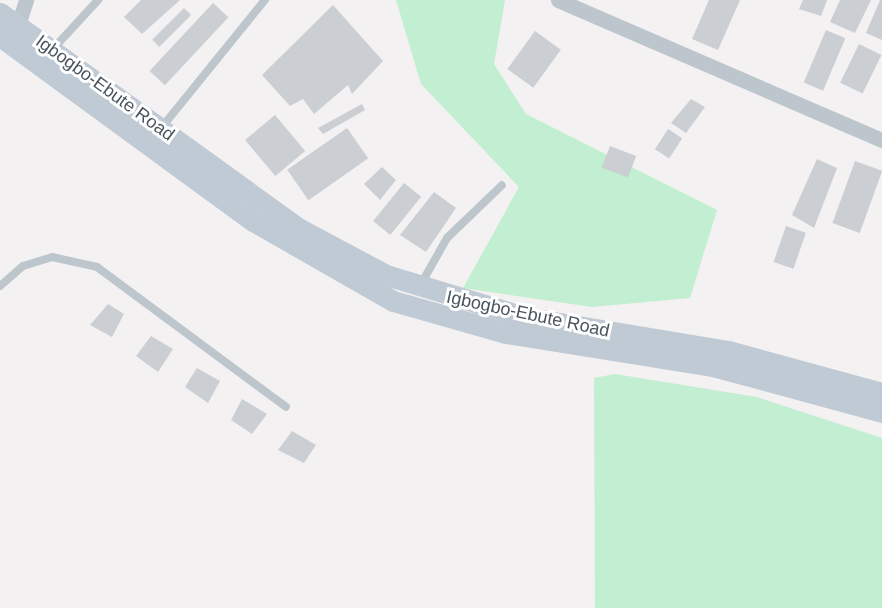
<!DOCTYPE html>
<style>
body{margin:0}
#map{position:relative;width:882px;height:608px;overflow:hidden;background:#f3f1f1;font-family:Helvetica,sans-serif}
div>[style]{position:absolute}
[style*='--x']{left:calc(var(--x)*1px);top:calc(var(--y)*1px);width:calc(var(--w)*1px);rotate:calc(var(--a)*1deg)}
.green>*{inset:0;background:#c2eed1}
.building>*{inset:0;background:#cbced3;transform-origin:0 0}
.service>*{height:8px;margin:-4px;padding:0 4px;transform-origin:4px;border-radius:4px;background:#bdc6cd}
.minor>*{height:15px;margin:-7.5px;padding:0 7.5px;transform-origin:7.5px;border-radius:7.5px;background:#bdc6cd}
.secondary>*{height:21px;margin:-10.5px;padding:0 10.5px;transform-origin:10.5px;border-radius:10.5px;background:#c0cad4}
span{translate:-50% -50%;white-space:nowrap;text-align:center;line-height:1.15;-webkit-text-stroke:6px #fff;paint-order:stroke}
.street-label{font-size:18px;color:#49555e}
</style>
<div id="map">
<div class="green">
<div style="clip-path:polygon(396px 0,505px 0,494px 64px,526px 114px,717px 210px,690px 298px,592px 307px,463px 288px,519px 187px,421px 84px)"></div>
<div style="clip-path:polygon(615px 374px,757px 397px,882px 438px,882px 608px,595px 608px,594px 378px)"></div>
</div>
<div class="building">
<div style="clip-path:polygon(141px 0,180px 0,142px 34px,124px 17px)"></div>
<div style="clip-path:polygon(709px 0,740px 0,718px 50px,692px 39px)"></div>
<div style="clip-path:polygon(803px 0,827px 0,821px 16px,799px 9px)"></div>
<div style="clip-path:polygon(840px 0,871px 0,855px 33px,830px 22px)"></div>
<div style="clip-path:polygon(880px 0,882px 0,882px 40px,866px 33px)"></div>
<div style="left:213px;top:3px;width:21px;height:93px;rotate:43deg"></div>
<div style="clip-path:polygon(333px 5px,383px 61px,352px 94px,348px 85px,314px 114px,303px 99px,290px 106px,262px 75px)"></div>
<div style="left:184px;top:8px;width:10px;height:45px;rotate:45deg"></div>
<div style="left:826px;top:30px;width:21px;height:57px;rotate:23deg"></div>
<div style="left:535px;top:31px;width:32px;height:47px;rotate:36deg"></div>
<div style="left:859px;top:44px;width:25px;height:43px;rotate:26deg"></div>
<div style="clip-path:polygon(691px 99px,705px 107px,686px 133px,671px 123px)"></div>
<div style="clip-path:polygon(362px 104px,365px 110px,323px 134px,318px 128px)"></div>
<div style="left:275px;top:115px;width:47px;height:39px;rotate:50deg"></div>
<div style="left:347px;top:128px;width:37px;height:73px;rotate:55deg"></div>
<div style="left:668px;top:129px;width:17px;height:24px;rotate:33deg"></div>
<div style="left:610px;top:146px;width:28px;height:23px;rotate:21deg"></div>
<div style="clip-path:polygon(817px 159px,837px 168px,814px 228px,792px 215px)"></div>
<div style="left:855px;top:161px;width:29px;height:66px;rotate:20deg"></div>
<div style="clip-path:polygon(382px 167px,396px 180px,380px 200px,364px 184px)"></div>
<div style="left:404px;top:183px;width:22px;height:49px;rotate:39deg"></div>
<div style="clip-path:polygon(434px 192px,456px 208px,426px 252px,400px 235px)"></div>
<div style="left:786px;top:226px;width:21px;height:38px;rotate:19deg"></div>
<div style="clip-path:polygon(108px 304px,124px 314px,112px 337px,90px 325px)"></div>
<div style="clip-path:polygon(151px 336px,173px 349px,158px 372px,136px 356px)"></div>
<div style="clip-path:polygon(197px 368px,220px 381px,208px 403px,185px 387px)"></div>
<div style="clip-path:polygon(242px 399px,267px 414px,252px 434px,231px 420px)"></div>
<div style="clip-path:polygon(292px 431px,316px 445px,304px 463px,278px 450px)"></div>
</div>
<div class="service">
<div style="--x:53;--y:49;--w:67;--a:-47.4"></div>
<div style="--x:162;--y:127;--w:164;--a:-51"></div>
<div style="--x:421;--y:284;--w:53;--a:-60.5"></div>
<div style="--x:447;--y:238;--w:76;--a:-43.9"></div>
<div style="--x:0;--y:286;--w:30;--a:-41"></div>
<div style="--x:23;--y:266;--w:30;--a:-17"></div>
<div style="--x:52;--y:257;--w:46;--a:12.5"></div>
<div style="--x:97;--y:267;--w:235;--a:36.5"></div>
</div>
<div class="minor">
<div style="--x:558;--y:0;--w:353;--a:23.4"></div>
<div style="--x:18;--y:25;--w:26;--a:-72"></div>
</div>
<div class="secondary">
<div style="--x:0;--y:13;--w:367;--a:35.8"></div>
<div style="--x:298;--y:228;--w:100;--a:28.1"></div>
<div style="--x:386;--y:275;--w:144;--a:16.9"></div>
<div style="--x:524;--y:317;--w:207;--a:9.5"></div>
<div style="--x:728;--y:351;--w:160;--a:15.3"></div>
<div style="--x:0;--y:36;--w:313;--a:36.2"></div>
<div style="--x:253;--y:221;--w:161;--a:29.7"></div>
<div style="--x:393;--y:301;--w:117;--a:15.8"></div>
<div style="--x:506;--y:333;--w:210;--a:9.1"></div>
<div style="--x:713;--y:366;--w:175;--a:15.2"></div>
</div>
<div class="street-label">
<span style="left:105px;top:88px;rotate:36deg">Igbogbo-Ebute Road</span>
<span style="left:528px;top:314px;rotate:12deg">Igbogbo-Ebute Road</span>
</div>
</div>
